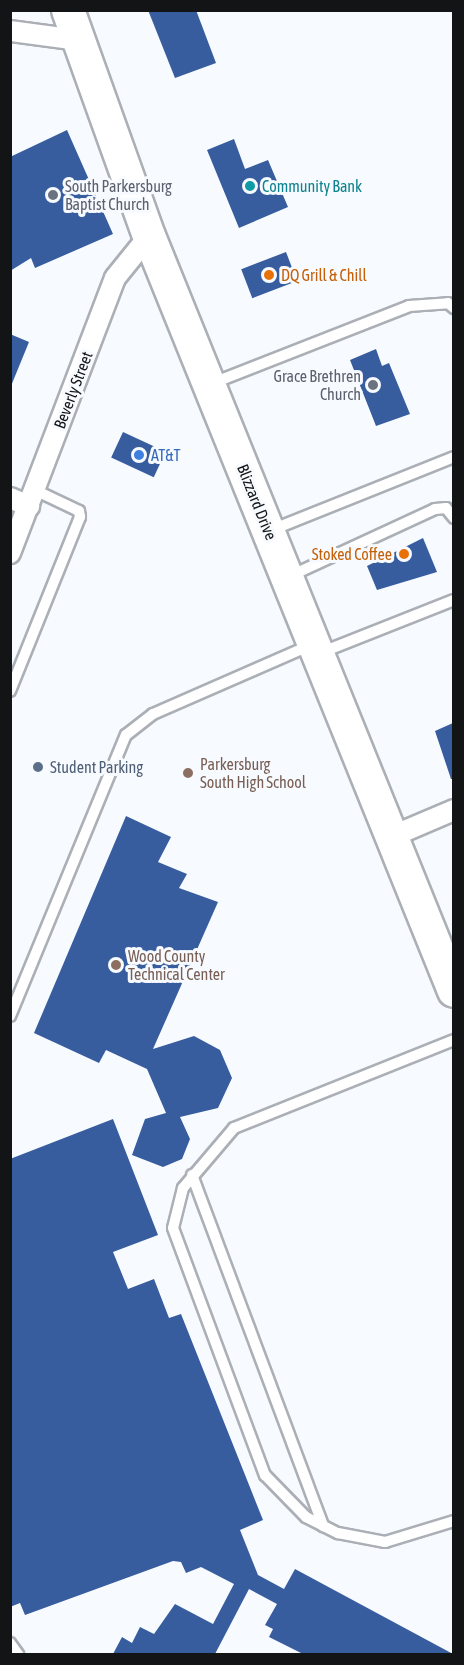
<!DOCTYPE html>
<style>
body{margin:0}
#map{position:relative;width:464px;height:1665px;overflow:hidden;background:#f7fafe;font-family:"Asap Condensed",sans-serif}
div>[style]{position:absolute}
[style*='--x']{left:calc(var(--x)*1px);top:calc(var(--y)*1px);width:calc(var(--w)*1px);rotate:calc(var(--a)*1deg)}
.building>*{inset:0;background:#375d9e;transform-origin:0 0}
.roads{filter:drop-shadow(2px 0 #abafb6) drop-shadow(-2px 0 #abafb6) drop-shadow(0 2px #abafb6) drop-shadow(0 -2px #abafb6)}
.service>*{height:10px;margin:-5px;padding:0 5px;transform-origin:5px;border-radius:5px;background:#fff}
.minor>*{height:20px;margin:-10px;padding:0 10px;transform-origin:10px;border-radius:10px;background:#fff}
.primary>*{height:32px;margin:-16px;padding:0 16px;transform-origin:16px;border-radius:16px;background:#fff}
.dots>*{width:16px;height:16px;translate:-50% -50%;box-sizing:border-box;border:3px solid #f7fafe;border-radius:50%}
span{translate:-50% -50%;white-space:nowrap;text-align:center;line-height:1.15;-webkit-text-stroke:6px #f7fafe;paint-order:stroke}
.worship-label{font-size:16px;color:#5b616d}
.left{translate:0 -50%;text-align:left}
.right{translate:-100% -50%;text-align:right}
.culture-label{font-size:16px;color:#0d838f}
.food-label{font-size:16px;color:#c56008}
.street-label{font-size:16px;color:#121416}
.shop-label{font-size:16px;color:#366cbe}
.education-label{font-size:16px;color:#785e54}
.service-label{font-size:16px;color:#4e5e75}
.frame{position:absolute;inset:0;border:12px solid #121416;pointer-events:none}
</style>
<div id="map">
<div class="building">
<div style="clip-path:polygon(148px 10px,196px 10px,216px 63px,175px 78px)"></div>
<div style="clip-path:polygon(67px 130px,113px 234px,35px 268px,31px 258px,10px 271px,10px 157px)"></div>
<div style="clip-path:polygon(234px 139px,245px 169px,268px 160px,288px 207px,239px 228px,207px 150px)"></div>
<div style="left:286px;top:252px;width:31px;height:48px;rotate:69deg"></div>
<div style="clip-path:polygon(10px 334px,29px 342px,11px 386px,10px 386px)"></div>
<div style="clip-path:polygon(376px 349px,382px 366px,389px 363px,410px 414px,376px 426px,350px 360px)"></div>
<div style="left:123px;top:432px;width:47px;height:28px;rotate:25deg"></div>
<div style="clip-path:polygon(423px 538px,437px 572px,377px 590px,367px 566px)"></div>
<div style="clip-path:polygon(453px 723px,453px 779px,451px 779px,435px 731px)"></div>
<div style="clip-path:polygon(126px 816px,171px 837px,158px 862px,187px 874px,179px 888px,218px 902px,153px 1049px,194px 1036px,220px 1050px,232px 1078px,218px 1108px,180px 1117px,190px 1139px,182px 1159px,163px 1167px,132px 1155px,145px 1119px,166px 1113px,147px 1069px,106px 1050px,99px 1063px,34px 1033px)"></div>
<div style="clip-path:polygon(113px 1119px,158px 1235px,113px 1252px,128px 1289px,154px 1279px,169px 1318px,181px 1314px,263px 1520px,240px 1530px,258px 1575px,284px 1589px,295px 1569px,453px 1654px,303px 1654px,269px 1637px,273px 1629px,265px 1625px,277px 1604px,249px 1589px,215px 1654px,113px 1654px,122px 1637px,132px 1643px,140px 1627px,154px 1634px,175px 1604px,213px 1624px,234px 1584px,201px 1567px,186px 1573px,181px 1562px,173px 1561px,25px 1615px,20px 1603px,10px 1607px,10px 1159px)"></div>
</div>
<div class="roads">
<div class="service">
<div style="--x:213;--y:383;--w:211;--a:-21.4"></div>
<div style="--x:409;--y:306;--w:39;--a:-4"></div>
<div style="--x:448;--y:303;--w:8;--a:40"></div>
<div style="--x:269;--y:531;--w:199;--a:-21.8"></div>
<div style="--x:288;--y:577;--w:162;--a:-24.8"></div>
<div style="--x:435;--y:509;--w:11;--a:-5"></div>
<div style="--x:446;--y:508;--w:13;--a:51"></div>
<div style="--x:320;--y:653;--w:144;--a:-21.6"></div>
<div style="--x:10;--y:691;--w:188;--a:-68.1"></div>
<div style="--x:80;--y:517;--w:6;--a:-99"></div>
<div style="--x:79;--y:511;--w:49;--a:-154.5"></div>
<div style="--x:10;--y:1016;--w:304;--a:-67.6"></div>
<div style="--x:126;--y:735;--w:34;--a:-38"></div>
<div style="--x:153;--y:714;--w:172;--a:-23.6"></div>
<div style="--x:454;--y:1040;--w:237;--a:158.2"></div>
<div style="--x:234;--y:1128;--w:79;--a:130.4"></div>
<div style="--x:183;--y:1188;--w:41;--a:104"></div>
<div style="--x:173;--y:1228;--w:264;--a:69.6"></div>
<div style="--x:265;--y:1475;--w:59;--a:45.7"></div>
<div style="--x:306;--y:1517;--w:36;--a:27"></div>
<div style="--x:338;--y:1533;--w:48;--a:10.8"></div>
<div style="--x:385;--y:1542;--w:72;--a:-16.9"></div>
<div style="--x:192;--y:1175;--w:375;--a:69.5"></div>
<div style="--x:10;--y:1643;--w:14;--a:54"></div>
</div>
<div class="minor">
<div style="--x:10;--y:31;--w:69;--a:7.5"></div>
<div style="--x:10;--y:498;--w:21;--a:23"></div>
<div style="--x:10;--y:553;--w:294;--a:-69.1"></div>
<div style="--x:115;--y:278;--w:54;--a:-51"></div>
<div style="--x:393;--y:836;--w:66;--a:-23.1"></div>
</div>
<div class="primary">
<div style="--x:68;--y:10;--w:240;--a:70.3"></div>
<div style="--x:149;--y:236;--w:814;--a:68"></div>
</div>
</div>
<div class="dots">
<div style="left:250px;top:186px;background:#0f9aa8"></div>
<div style="left:53px;top:195px;background:#6b7280"></div>
<div style="left:269px;top:275px;background:#e8710a"></div>
<div style="left:373px;top:385px;background:#6b7280"></div>
<div style="left:139px;top:455px;background:#3f7fe0"></div>
<div style="left:404px;top:554px;background:#e8710a"></div>
<div style="left:38px;top:767px;background:#5c6f8a"></div>
<div style="left:188px;top:773px;background:#8d6e63"></div>
<div style="left:116px;top:965px;background:#8d6e63"></div>
</div>
<div class="worship-label">
<span class="left" style="left:65px;top:195px">South Parkersburg<br>Baptist Church</span>
<span class="right" style="left:361px;top:385px">Grace Brethren<br>Church</span>
</div>
<div class="culture-label">
<span class="left" style="left:262px;top:186px">Community Bank</span>
</div>
<div class="food-label">
<span class="left" style="left:281px;top:275px">DQ Grill &amp; Chill</span>
<span class="right" style="left:392px;top:554px">Stoked Coffee</span>
</div>
<div class="street-label">
<span style="left:73px;top:390px;rotate:-69deg">Beverly Street</span>
<span style="left:257px;top:502px;rotate:68deg">Blizzard Drive</span>
</div>
<div class="shop-label">
<span class="left" style="left:151px;top:455px">AT&amp;T</span>
</div>
<div class="education-label">
<span class="left" style="left:200px;top:773px">Parkersburg<br>South High School</span>
<span class="left" style="left:128px;top:965px">Wood County<br>Technical Center</span>
</div>
<div class="service-label">
<span class="left" style="left:50px;top:767px">Student Parking</span>
</div>
<div class="frame"></div>
</div>
